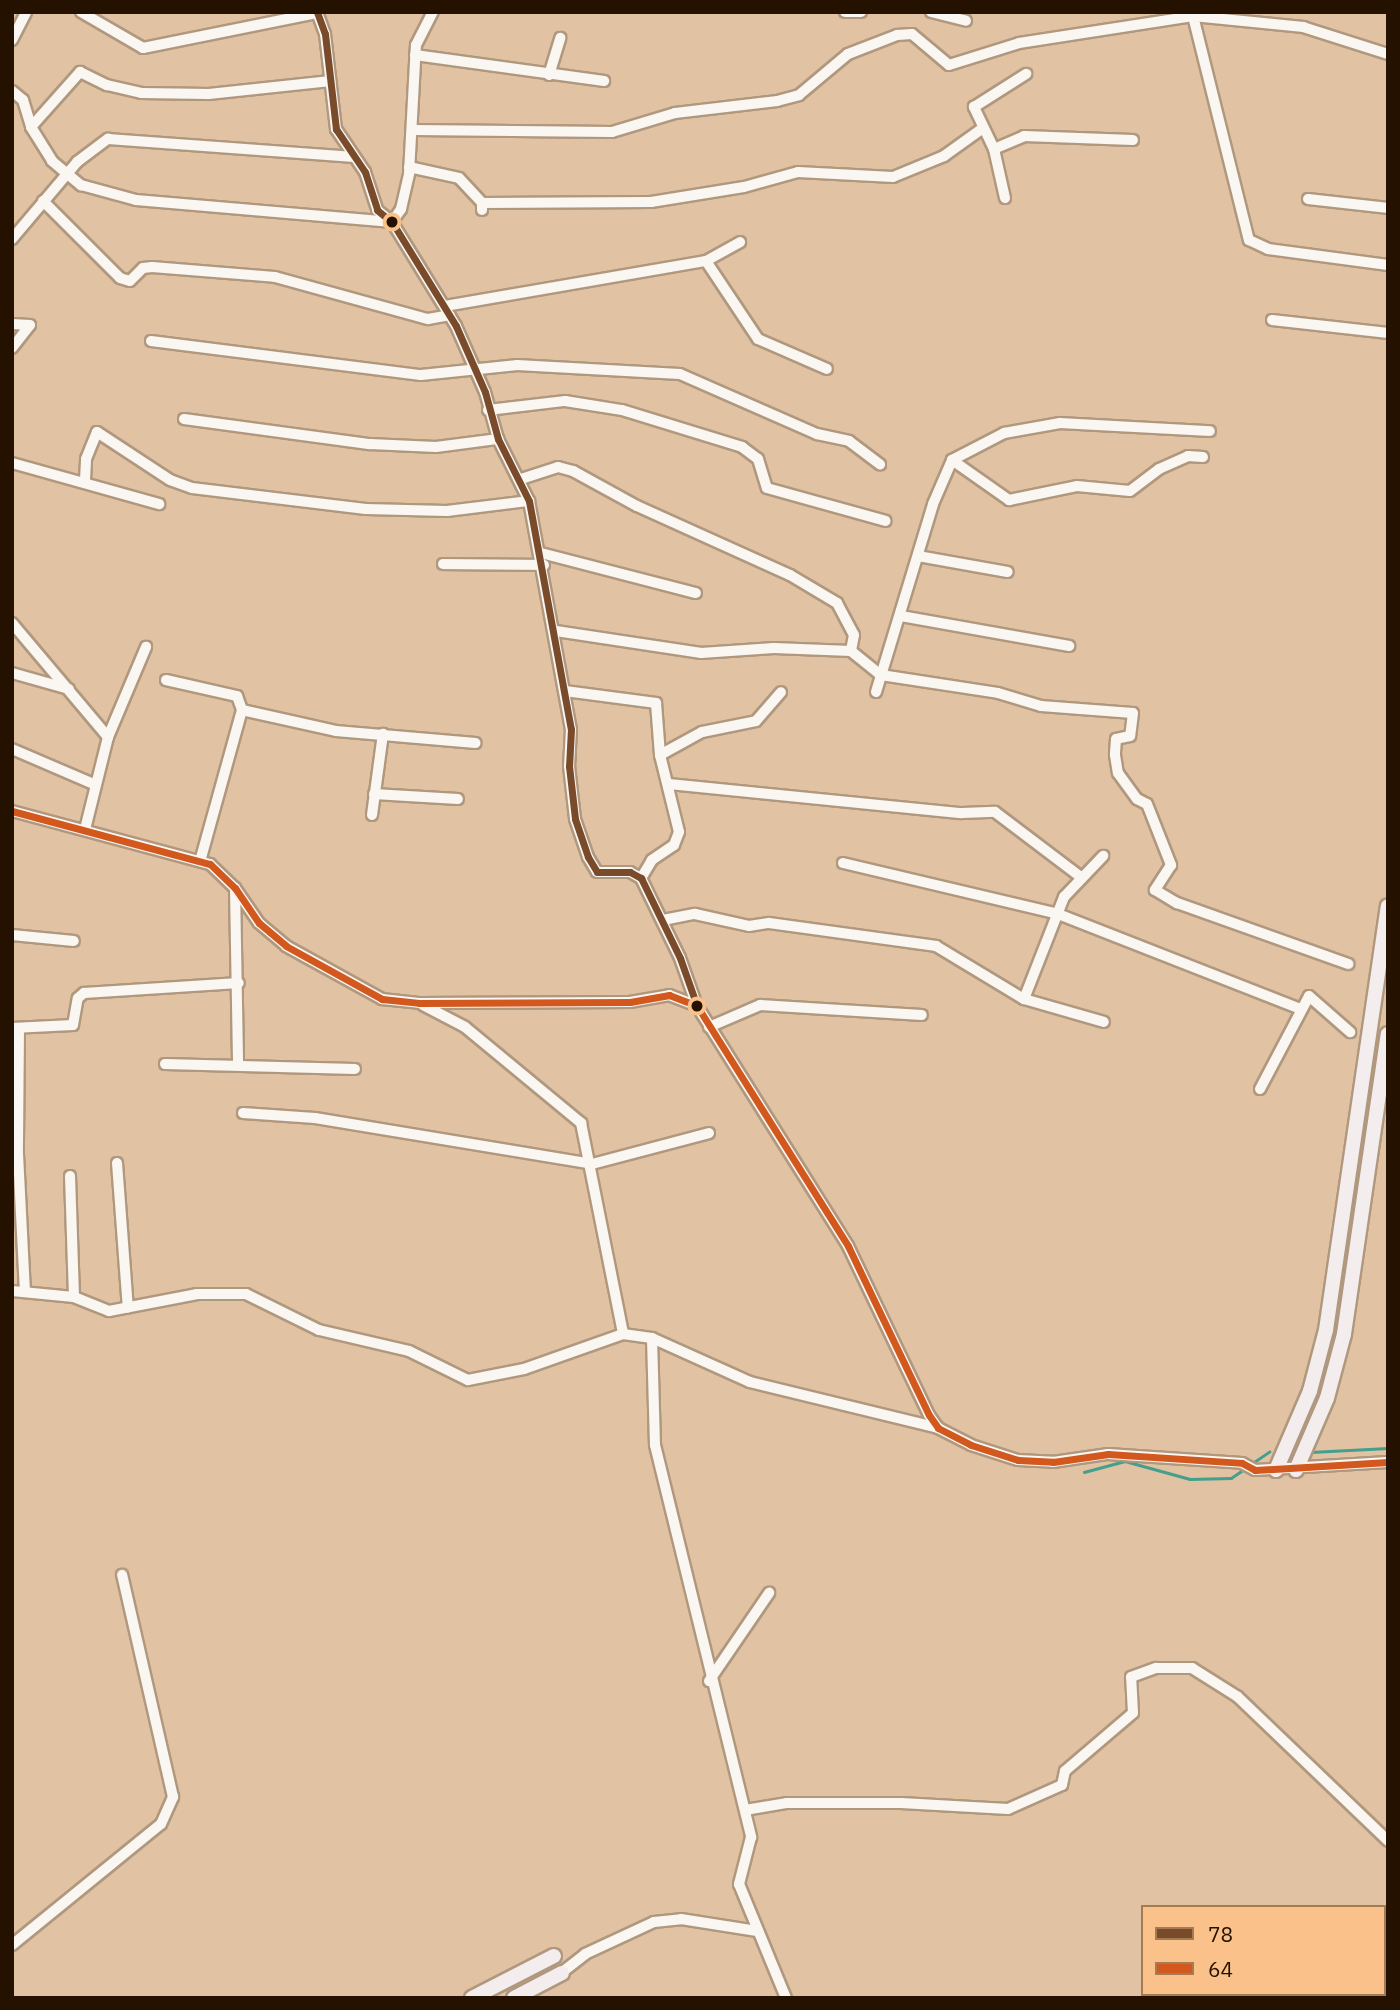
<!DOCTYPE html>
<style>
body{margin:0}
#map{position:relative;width:1400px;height:2010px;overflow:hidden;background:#e1c2a3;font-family:"IBM Plex Sans",sans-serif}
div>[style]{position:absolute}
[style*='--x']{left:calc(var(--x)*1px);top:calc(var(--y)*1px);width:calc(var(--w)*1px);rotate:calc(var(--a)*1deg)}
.stream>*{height:2.5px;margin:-1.25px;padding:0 1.25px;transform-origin:1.25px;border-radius:1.25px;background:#449f8d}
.roads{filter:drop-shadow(2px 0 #b0987f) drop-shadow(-2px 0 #b0987f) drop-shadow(0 2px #b0987f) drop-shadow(0 -2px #b0987f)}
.minor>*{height:10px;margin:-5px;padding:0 5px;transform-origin:5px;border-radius:5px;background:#faf6f1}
.major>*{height:14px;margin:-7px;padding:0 7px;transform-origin:7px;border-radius:7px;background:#f4eded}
.bus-1>*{height:7px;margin:-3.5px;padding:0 3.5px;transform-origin:3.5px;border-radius:3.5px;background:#7a4b2a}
.bus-2>*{height:7px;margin:-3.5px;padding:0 3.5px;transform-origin:3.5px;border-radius:3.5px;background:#d3581d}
.dots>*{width:19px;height:19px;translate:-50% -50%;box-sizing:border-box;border:4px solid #fac28a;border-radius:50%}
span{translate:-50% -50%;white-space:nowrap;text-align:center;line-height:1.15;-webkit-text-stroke:7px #fac28a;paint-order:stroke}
.frame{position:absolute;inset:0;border:14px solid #251100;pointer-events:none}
.legend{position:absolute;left:1141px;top:1905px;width:245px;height:91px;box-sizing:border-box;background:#fac28a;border:2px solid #a57b53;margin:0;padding:9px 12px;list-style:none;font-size:21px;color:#251100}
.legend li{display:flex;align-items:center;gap:14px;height:35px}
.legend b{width:35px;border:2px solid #a57b53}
</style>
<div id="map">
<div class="stream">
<div style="--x:1311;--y:1452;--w:77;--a:-3"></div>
<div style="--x:1251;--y:1464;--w:22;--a:-34"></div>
<div style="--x:1084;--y:1472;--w:42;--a:-15"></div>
<div style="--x:1125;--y:1461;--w:67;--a:15.5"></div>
<div style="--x:1190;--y:1479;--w:41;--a:-1.4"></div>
<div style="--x:1231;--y:1478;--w:18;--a:-34"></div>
</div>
<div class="roads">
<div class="minor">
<div style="--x:81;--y:12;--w:72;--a:30.1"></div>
<div style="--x:143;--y:48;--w:177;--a:-11.4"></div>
<div style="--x:317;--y:12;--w:23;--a:70"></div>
<div style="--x:325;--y:34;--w:96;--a:83.4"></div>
<div style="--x:336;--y:129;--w:52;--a:56"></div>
<div style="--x:365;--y:172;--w:40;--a:72"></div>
<div style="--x:377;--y:210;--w:19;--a:39"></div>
<div style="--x:392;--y:222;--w:122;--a:58.4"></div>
<div style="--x:456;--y:326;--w:72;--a:66.3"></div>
<div style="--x:485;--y:392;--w:49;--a:74.5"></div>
<div style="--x:498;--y:439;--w:69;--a:63.4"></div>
<div style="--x:529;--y:501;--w:232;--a:79.6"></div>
<div style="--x:571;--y:729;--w:37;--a:93"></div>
<div style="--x:569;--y:766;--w:53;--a:83.5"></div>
<div style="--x:575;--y:819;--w:40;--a:71.1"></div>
<div style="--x:588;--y:857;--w:17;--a:59"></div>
<div style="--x:597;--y:872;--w:33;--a:0"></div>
<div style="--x:630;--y:872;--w:13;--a:29"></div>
<div style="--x:641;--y:878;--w:89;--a:64"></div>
<div style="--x:680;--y:958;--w:51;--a:70.5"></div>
<div style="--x:845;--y:12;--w:16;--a:0"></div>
<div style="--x:931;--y:12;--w:36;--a:14"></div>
<div style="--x:1193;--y:16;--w:231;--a:76"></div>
<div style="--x:1249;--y:240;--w:21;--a:25"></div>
<div style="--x:1268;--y:249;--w:121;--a:7.6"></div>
<div style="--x:12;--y:40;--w:31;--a:-63"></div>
<div style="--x:415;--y:55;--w:191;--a:7.8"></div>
<div style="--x:549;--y:75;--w:39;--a:-73"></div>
<div style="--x:12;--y:91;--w:14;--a:39"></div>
<div style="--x:23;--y:100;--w:28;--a:73"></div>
<div style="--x:31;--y:127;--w:40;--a:58"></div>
<div style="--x:52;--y:161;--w:38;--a:40"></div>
<div style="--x:81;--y:185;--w:57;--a:15.3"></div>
<div style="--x:136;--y:200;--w:257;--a:4.9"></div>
<div style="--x:392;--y:222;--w:16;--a:-55"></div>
<div style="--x:401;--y:209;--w:37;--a:-77"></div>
<div style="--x:409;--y:173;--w:128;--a:-86.9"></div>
<div style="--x:416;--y:45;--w:37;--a:-63"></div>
<div style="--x:31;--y:127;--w:74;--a:-48.3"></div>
<div style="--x:80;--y:72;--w:30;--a:26"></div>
<div style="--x:107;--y:85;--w:35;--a:13"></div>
<div style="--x:141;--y:93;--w:68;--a:0.8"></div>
<div style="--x:209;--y:94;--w:122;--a:-6.1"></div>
<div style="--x:414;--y:130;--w:198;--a:0.6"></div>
<div style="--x:612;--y:132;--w:66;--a:-16.8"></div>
<div style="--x:675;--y:113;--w:103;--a:-6.7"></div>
<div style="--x:777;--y:101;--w:23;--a:-15"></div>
<div style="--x:799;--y:95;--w:64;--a:-39.9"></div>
<div style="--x:848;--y:54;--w:53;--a:-21.2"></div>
<div style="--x:897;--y:35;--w:15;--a:-4"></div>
<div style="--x:912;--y:34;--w:48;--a:40"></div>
<div style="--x:949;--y:65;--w:73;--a:-17.4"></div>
<div style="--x:1019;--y:43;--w:176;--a:-8.8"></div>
<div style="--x:1193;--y:16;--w:111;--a:5.7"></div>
<div style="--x:1303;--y:27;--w:89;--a:17.6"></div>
<div style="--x:994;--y:149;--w:33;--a:-23"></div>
<div style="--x:1024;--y:136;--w:109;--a:2.1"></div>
<div style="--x:409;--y:167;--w:51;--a:12.4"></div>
<div style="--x:459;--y:178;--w:34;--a:47"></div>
<div style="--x:482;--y:203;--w:7;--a:90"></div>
<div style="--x:1005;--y:198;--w:50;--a:-102.7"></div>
<div style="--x:994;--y:149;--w:47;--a:-115.5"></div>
<div style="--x:974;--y:107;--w:62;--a:-32.4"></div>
<div style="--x:1308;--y:199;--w:81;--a:6.4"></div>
<div style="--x:43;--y:201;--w:109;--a:45"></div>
<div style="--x:120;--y:278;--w:10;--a:17"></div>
<div style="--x:130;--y:281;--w:18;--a:-45"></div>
<div style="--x:143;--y:268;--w:9;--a:-6"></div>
<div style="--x:152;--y:267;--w:123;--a:4.6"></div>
<div style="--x:275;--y:277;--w:159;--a:15.4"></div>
<div style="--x:428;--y:319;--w:22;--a:-10"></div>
<div style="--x:482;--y:203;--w:169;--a:-0.3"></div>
<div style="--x:651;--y:202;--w:94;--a:-9.2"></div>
<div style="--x:744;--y:187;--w:56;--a:-15.5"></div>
<div style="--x:798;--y:172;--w:95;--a:3"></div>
<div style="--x:893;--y:177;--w:55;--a:-22.4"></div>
<div style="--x:944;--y:156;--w:48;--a:-35.7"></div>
<div style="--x:12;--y:239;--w:101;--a:-49.8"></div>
<div style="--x:77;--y:162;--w:39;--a:-37"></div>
<div style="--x:108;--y:139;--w:247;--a:4.2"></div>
<div style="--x:706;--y:261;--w:94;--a:56.3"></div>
<div style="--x:758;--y:339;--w:75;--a:23.5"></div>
<div style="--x:445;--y:306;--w:265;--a:-9.8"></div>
<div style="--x:706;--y:261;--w:39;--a:-29"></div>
<div style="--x:1272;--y:320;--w:117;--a:6.4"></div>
<div style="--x:12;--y:324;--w:18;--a:3"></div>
<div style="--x:151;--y:341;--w:272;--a:7.2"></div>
<div style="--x:421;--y:375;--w:97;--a:-5.9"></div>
<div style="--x:517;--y:365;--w:163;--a:3.2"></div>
<div style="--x:680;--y:374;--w:150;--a:23.7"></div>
<div style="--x:817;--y:434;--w:33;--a:12"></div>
<div style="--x:849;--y:441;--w:39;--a:37"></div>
<div style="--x:12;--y:348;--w:29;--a:-52"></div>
<div style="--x:488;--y:410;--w:78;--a:-6.7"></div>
<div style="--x:565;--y:401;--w:58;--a:9"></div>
<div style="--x:622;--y:410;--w:126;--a:17.1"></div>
<div style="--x:742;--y:447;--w:20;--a:37"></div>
<div style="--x:758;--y:459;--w:30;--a:73"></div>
<div style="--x:767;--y:488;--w:123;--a:15.5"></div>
<div style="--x:184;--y:419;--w:188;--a:7.7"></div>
<div style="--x:370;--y:444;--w:66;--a:2.6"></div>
<div style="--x:436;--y:447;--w:63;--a:-7.4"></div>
<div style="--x:952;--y:460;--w:70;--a:35.1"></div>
<div style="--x:1009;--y:500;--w:69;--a:-11.6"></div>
<div style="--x:1077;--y:486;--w:53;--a:5.4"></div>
<div style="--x:1130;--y:491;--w:36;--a:-37"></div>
<div style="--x:1159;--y:469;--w:32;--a:-24"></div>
<div style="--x:1188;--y:456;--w:15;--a:4"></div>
<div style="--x:12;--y:463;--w:153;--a:15.6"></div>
<div style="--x:521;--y:479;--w:39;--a:-18"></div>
<div style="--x:558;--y:467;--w:16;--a:15"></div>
<div style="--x:573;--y:471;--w:73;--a:28.7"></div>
<div style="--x:637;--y:506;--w:168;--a:24.3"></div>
<div style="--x:790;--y:575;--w:55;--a:30.8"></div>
<div style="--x:837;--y:603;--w:36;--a:62"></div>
<div style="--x:854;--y:635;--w:16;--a:101"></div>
<div style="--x:85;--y:480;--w:21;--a:-87"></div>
<div style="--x:86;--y:459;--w:29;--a:-68"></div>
<div style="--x:97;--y:432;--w:87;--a:33.3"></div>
<div style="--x:170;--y:480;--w:23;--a:20"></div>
<div style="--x:192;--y:488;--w:175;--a:6.9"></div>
<div style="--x:366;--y:509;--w:81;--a:1.4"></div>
<div style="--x:447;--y:511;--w:83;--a:-7"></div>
<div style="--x:541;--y:553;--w:160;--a:14.5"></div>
<div style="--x:918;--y:556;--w:91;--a:10.1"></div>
<div style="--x:443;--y:564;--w:101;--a:0.6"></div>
<div style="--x:901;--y:616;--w:171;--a:10.1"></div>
<div style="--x:12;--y:623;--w:149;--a:49.9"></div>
<div style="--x:108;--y:737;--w:95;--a:104"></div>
<div style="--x:556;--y:631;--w:147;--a:8.6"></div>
<div style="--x:701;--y:653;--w:73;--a:-3.9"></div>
<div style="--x:774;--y:648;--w:77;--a:2.2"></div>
<div style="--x:851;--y:651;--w:38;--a:39"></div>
<div style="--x:881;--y:675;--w:118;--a:8.7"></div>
<div style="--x:998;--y:693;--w:45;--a:16.8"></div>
<div style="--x:1041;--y:706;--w:92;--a:4.4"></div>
<div style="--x:1133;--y:713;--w:23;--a:97"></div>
<div style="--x:1130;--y:736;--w:14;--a:168"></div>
<div style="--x:1116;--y:739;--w:16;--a:94"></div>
<div style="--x:1115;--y:755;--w:18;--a:81"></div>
<div style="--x:1118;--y:773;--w:32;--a:54"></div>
<div style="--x:1137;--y:799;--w:11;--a:27"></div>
<div style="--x:1147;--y:804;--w:66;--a:68.5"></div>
<div style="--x:1171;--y:865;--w:30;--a:123"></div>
<div style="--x:1155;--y:890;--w:26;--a:31"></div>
<div style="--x:1177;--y:903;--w:182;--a:19.6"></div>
<div style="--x:12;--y:673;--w:59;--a:15.7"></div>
<div style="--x:166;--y:680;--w:73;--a:12.7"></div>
<div style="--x:237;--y:696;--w:15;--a:70"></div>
<div style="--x:242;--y:710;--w:157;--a:105.5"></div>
<div style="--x:565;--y:691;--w:92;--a:7.5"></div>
<div style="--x:656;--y:703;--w:52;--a:85.6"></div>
<div style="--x:660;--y:755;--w:79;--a:76.1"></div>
<div style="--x:679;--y:832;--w:14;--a:111"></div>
<div style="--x:674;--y:845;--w:27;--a:146"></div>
<div style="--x:652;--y:860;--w:21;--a:121"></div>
<div style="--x:876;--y:692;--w:196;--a:-73.1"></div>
<div style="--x:933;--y:504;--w:48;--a:-66.6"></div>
<div style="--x:952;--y:460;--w:59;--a:-27.4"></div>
<div style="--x:1004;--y:433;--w:57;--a:-10.1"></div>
<div style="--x:1060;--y:423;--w:150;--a:3.1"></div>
<div style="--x:242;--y:710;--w:96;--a:12.6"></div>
<div style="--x:336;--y:731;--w:140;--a:4.9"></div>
<div style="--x:108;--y:737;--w:98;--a:-67.1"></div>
<div style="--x:12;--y:749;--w:91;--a:23.2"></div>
<div style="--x:660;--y:755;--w:48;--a:-28.7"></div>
<div style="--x:702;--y:732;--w:55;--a:-11.5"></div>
<div style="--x:756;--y:721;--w:38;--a:-49"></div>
<div style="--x:669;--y:784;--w:294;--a:5.7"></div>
<div style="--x:962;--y:813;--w:33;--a:-2"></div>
<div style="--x:995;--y:812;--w:108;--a:37.1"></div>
<div style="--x:374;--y:794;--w:84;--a:3.4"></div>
<div style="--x:12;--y:811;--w:205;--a:15"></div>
<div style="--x:210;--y:864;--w:35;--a:44"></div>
<div style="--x:235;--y:888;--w:42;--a:55.6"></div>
<div style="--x:259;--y:923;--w:35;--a:40"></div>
<div style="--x:286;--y:946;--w:110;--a:28.9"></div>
<div style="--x:382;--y:999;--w:37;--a:6"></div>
<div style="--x:419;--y:1003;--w:211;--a:-0.3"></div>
<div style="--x:630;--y:1002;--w:40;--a:-10"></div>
<div style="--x:669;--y:995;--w:30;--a:21"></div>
<div style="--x:697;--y:1006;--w:284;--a:57.8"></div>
<div style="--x:848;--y:1246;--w:187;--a:64.4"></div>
<div style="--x:929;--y:1415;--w:16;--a:55"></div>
<div style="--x:938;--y:1428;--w:37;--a:27"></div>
<div style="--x:971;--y:1445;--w:49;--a:17.7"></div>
<div style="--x:1018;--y:1460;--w:35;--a:3"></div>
<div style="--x:1053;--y:1462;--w:56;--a:-8.3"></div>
<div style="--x:1108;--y:1454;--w:134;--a:3.8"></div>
<div style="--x:1242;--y:1463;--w:15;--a:28"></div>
<div style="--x:1255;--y:1470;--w:133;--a:-3.4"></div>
<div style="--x:372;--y:815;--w:82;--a:-82.3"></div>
<div style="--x:843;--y:863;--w:221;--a:13.3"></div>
<div style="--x:1058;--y:914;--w:260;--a:21.4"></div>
<div style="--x:235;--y:888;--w:176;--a:89"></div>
<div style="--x:663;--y:920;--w:33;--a:-11"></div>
<div style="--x:695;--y:914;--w:55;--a:12.5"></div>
<div style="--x:749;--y:926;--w:20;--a:-9"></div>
<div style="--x:769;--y:923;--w:169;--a:7.8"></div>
<div style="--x:936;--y:946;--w:103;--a:31.1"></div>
<div style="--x:1024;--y:999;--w:83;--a:16"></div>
<div style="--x:12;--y:935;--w:62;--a:5.5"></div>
<div style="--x:1024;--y:999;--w:110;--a:-68.6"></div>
<div style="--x:1064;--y:897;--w:57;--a:-46.4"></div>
<div style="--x:423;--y:1005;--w:47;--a:27.6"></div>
<div style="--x:465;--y:1027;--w:151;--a:39.6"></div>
<div style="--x:581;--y:1123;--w:215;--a:78.7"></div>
<div style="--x:709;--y:1027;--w:56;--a:-23.3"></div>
<div style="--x:760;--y:1005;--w:162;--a:3.5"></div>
<div style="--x:12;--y:1028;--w:61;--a:-2.8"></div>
<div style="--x:73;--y:1025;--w:27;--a:-80"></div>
<div style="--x:78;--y:998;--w:8;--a:-40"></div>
<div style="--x:84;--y:993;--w:155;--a:-3.7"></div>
<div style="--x:19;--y:1028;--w:126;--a:90.5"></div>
<div style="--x:18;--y:1154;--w:138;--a:87.1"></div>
<div style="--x:165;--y:1064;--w:190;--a:1.5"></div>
<div style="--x:1260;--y:1089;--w:105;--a:-62.2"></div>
<div style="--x:1309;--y:996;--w:55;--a:41.3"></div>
<div style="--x:243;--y:1113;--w:72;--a:4"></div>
<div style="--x:315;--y:1118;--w:281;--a:9.4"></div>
<div style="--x:592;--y:1164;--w:121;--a:-14.8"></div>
<div style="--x:117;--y:1163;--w:145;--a:85.7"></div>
<div style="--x:70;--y:1176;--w:121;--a:88.1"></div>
<div style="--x:12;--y:1291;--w:62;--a:5.5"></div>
<div style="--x:74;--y:1297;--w:38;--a:22"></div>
<div style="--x:109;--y:1311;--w:90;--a:-10.9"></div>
<div style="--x:197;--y:1294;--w:49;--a:0"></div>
<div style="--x:246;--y:1294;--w:81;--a:26.3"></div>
<div style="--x:319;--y:1330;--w:92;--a:13.1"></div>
<div style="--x:409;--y:1351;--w:66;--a:26.2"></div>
<div style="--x:468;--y:1380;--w:57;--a:-11.1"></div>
<div style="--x:524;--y:1369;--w:105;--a:-19.5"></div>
<div style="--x:623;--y:1334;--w:29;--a:8"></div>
<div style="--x:652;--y:1338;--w:107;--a:24.2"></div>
<div style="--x:750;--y:1382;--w:194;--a:13.7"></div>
<div style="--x:652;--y:1338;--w:107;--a:88.4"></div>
<div style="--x:655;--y:1445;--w:404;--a:76.2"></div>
<div style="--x:751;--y:1837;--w:49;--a:104.3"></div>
<div style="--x:739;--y:1884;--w:123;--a:67.6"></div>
<div style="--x:709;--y:1681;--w:107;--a:-55.7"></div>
<div style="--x:745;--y:1810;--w:43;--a:-9.5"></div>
<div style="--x:787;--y:1803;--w:114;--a:0"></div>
<div style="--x:901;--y:1803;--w:107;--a:3.2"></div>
<div style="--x:1008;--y:1809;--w:59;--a:-24"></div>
<div style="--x:1062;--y:1785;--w:14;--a:-78"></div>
<div style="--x:1065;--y:1771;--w:89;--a:-40.5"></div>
<div style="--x:1133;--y:1713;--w:36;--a:-93"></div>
<div style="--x:1131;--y:1677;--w:27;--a:-20"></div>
<div style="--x:1156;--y:1668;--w:36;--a:0"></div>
<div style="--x:1192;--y:1668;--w:54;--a:32.2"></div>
<div style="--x:1238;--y:1697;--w:208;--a:43.8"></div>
<div style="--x:12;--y:1945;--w:192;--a:-39.1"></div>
<div style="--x:161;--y:1824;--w:30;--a:-66"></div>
<div style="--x:173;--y:1797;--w:228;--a:-102.9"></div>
<div style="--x:556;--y:1977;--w:37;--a:-38"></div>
<div style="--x:585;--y:1954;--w:76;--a:-24.9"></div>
<div style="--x:654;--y:1922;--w:27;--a:-6"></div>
<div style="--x:681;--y:1919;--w:77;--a:9"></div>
</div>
<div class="major">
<div style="--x:1276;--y:1470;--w:86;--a:-66.7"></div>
<div style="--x:1310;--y:1391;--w:63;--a:-75.3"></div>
<div style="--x:1326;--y:1330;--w:428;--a:-81.7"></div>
<div style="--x:1296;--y:1470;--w:78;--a:-66.7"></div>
<div style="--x:1327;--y:1398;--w:66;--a:-75.1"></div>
<div style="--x:1344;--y:1334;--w:303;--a:-81.7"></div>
<div style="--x:472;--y:1998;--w:92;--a:-27.1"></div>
<div style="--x:514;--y:1998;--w:54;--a:-27.5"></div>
</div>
</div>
<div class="bus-1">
<div style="--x:317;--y:12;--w:23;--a:70"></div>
<div style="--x:325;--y:34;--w:96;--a:83.4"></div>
<div style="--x:336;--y:129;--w:52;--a:56"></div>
<div style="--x:365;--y:172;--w:40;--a:72"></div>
<div style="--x:377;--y:210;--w:19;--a:39"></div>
<div style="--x:392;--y:222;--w:122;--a:58.4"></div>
<div style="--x:456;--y:326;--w:72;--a:66.3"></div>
<div style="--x:485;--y:392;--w:49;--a:74.5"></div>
<div style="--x:498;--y:439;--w:69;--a:63.4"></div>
<div style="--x:529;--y:501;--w:232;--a:79.6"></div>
<div style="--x:571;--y:729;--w:37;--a:93"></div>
<div style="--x:569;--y:766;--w:53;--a:83.5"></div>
<div style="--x:575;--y:819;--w:40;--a:71.1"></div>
<div style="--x:588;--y:857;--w:17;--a:59"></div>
<div style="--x:597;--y:872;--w:33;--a:0"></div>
<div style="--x:630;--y:872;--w:13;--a:29"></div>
<div style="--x:641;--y:878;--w:89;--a:64"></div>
<div style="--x:680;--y:958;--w:51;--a:70.5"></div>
</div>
<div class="bus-2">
<div style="--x:12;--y:811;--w:205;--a:15"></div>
<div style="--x:210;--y:864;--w:35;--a:44"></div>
<div style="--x:235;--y:888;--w:42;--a:55.6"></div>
<div style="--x:259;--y:923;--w:35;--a:40"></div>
<div style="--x:286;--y:946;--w:110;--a:28.9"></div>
<div style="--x:382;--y:999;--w:37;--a:6"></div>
<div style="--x:419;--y:1003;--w:211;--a:-0.3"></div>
<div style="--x:630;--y:1002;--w:40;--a:-10"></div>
<div style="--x:669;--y:995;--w:30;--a:21"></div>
<div style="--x:697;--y:1006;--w:284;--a:57.8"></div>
<div style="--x:848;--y:1246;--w:187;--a:64.4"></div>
<div style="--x:929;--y:1415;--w:16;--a:55"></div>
<div style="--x:938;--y:1428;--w:37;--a:27"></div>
<div style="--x:971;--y:1445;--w:49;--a:17.7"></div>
<div style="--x:1018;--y:1460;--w:35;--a:3"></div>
<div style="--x:1053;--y:1462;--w:56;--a:-8.3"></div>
<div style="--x:1108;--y:1454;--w:134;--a:3.8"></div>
<div style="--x:1242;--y:1463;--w:15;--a:28"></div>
<div style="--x:1255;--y:1470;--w:133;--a:-3.4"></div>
</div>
<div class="dots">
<div style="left:392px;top:222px;background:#251100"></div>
<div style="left:697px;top:1006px;background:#251100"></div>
</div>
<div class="frame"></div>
<ul class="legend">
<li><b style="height:9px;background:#7a4b2a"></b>78</li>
<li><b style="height:9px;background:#d3581d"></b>64</li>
</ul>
</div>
